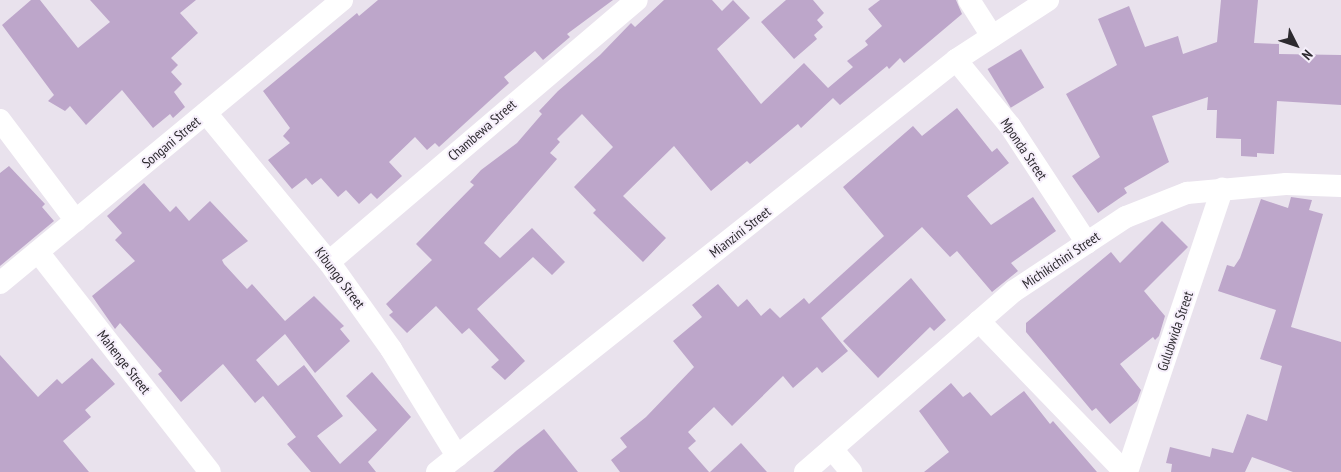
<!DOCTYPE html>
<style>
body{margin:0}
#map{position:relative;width:1341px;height:472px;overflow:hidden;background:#e9e2ed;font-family:"PT Sans Narrow",sans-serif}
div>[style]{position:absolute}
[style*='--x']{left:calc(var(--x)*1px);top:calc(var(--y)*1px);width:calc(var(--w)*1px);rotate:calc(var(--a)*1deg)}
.building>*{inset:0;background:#bda6ca;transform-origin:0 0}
.minor>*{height:22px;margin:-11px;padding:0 11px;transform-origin:11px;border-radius:11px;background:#fff}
span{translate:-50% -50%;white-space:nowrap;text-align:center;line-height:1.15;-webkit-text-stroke:4px #f6effb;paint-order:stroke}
.street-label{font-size:14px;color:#2d2a2f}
.north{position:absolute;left:1271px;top:20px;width:50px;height:50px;-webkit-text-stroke:4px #f6effb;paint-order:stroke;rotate:131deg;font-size:14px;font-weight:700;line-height:20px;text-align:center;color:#2d2a2f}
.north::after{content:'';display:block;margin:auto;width:18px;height:22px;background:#2d2a2f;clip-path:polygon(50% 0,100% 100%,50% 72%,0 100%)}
</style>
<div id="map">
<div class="building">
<div style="clip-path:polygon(31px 0,40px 0,78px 48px,110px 22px,90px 0,196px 0,180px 13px,198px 33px,171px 58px,178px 65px,171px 72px,182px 84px,174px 92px,185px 107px,173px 118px,170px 114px,153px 128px,122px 90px,86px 125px,70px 106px,65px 111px,48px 101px,54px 95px,2px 25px)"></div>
<div style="clip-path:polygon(378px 0,613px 0,567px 34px,570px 37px,543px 60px,535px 51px,504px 77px,509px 83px,439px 147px,435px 143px,427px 150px,415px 137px,389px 162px,402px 176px,377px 199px,371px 193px,359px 204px,346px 190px,338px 197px,321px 178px,312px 185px,306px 178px,292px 189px,268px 160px,290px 143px,283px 136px,290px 128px,263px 91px,357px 13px,359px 16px)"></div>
<div style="clip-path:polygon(664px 0,712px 0,722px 11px,733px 0,750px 18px,717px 49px,761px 104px,804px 63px,828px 88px,853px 67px,847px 61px,868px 45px,865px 41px,882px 26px,868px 9px,880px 0,956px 0,962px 14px,904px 63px,900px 58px,889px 69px,887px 66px,840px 105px,833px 98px,801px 128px,798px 124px,750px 164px,747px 161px,711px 191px,674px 146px,623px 196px,666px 238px,643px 262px,593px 213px,596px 210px,574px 187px,613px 147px,582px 114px,557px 139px,560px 142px,550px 153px,557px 159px,484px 243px,500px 258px,532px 228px,565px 262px,552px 275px,533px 257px,477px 309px,525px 361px,505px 380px,491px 367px,499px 360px,469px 328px,462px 334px,436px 306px,407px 333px,389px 315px,393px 312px,386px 304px,432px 260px,416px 244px,474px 185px,470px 182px,481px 170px,517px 143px,542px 114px,539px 111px,558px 91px,600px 55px,631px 23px,635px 27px)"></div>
<div style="clip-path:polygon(786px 0,813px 0,824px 13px,817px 20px,823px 27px,814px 35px,817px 39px,794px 59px,761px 22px)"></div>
<div style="clip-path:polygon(1221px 0,1258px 0,1254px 43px,1279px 44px,1279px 54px,1341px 55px,1341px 105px,1277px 101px,1274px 154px,1257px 153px,1257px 157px,1241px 156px,1241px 139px,1216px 138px,1217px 110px,1207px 110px,1208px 97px,1152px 116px,1169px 162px,1124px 188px,1127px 193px,1098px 213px,1072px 176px,1100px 157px,1066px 94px,1117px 65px,1098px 19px,1129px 6px,1145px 47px,1178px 36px,1183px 54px,1217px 42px)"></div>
<div style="left:1021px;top:49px;width:45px;height:39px;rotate:59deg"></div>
<div style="clip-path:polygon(957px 108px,992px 152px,997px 148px,1009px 163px,967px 196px,991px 225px,1033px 197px,1056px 231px,1011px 263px,1018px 271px,992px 292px,957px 251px,950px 257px,922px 227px,821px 318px,848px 351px,822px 373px,817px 367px,793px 388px,783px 376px,732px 426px,714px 407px,688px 432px,696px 441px,688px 448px,709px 472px,620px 472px,611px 460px,627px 447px,620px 438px,646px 417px,694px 367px,673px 341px,702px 317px,692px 305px,718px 284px,738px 307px,747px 299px,761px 316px,770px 308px,780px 318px,804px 298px,809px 304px,884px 236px,843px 187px,913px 126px,922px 136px)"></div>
<div style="clip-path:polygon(9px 166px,45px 204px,42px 207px,54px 221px,0 266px,0 173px)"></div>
<div style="clip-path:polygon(144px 183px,170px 212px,176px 206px,189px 221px,210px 201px,248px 241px,222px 260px,224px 264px,247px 289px,252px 284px,285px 321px,314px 296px,344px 326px,340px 329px,350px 341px,315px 373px,285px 334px,256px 360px,278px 386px,304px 365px,343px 416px,317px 436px,340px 464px,377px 430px,346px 396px,372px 372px,411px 417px,368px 462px,376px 472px,311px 472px,287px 444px,296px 437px,263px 396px,255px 403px,223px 364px,181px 402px,158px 374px,162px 371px,120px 323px,115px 329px,92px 296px,135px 261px,115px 240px,122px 233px,107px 216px)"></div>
<div style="clip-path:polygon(1291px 197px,1312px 200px,1309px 210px,1323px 214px,1291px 327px,1341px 342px,1341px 472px,1293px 472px,1252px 457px,1245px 472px,1171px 472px,1172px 464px,1166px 463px,1170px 447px,1210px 457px,1212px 448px,1233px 453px,1247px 414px,1267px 421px,1282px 366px,1260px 359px,1276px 310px,1218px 291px,1227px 265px,1234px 267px,1240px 258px,1261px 199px,1288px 208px)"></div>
<div style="clip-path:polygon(1162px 221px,1188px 247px,1144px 291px,1165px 316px,1159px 336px,1155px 340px,1153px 337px,1120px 364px,1141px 390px,1137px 401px,1110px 424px,1096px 408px,1092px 411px,1026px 332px,1026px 323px,1111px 252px,1120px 263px)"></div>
<div style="clip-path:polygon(911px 278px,946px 320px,934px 331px,930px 327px,878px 378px,843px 341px)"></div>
<div style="clip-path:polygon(0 355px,38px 397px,57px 379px,62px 384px,92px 358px,115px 384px,85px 410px,91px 417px,63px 441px,89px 472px,0 472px)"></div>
<div style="clip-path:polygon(951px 383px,963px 397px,970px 392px,991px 416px,1024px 391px,1050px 424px,1053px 421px,1097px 472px,924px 472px,949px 452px,919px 411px)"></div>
<div style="clip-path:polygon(544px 429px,578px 472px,493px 472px,516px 451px)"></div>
<div style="clip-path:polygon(741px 443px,767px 472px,710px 472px)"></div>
</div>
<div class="minor">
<div style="--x:969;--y:0;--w:43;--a:57.4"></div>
<div style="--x:956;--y:60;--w:85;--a:50.7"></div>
<div style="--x:1010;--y:126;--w:140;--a:56.7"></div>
<div style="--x:206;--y:113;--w:193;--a:50.5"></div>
<div style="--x:329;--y:262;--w:107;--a:54.5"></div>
<div style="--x:391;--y:349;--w:126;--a:58.3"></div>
<div style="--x:0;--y:120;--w:126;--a:53"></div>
<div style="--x:38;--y:252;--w:279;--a:52"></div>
<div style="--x:329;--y:262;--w:404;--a:-40.4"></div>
<div style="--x:0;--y:283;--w:444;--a:-39.6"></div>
<div style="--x:979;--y:321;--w:210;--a:46"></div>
<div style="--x:832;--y:449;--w:30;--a:50"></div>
<div style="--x:437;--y:472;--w:663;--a:-38.44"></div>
<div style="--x:956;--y:60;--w:110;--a:-33.1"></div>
<div style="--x:805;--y:472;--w:276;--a:-40.9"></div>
<div style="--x:1014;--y:291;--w:134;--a:-33.5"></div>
<div style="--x:1126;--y:217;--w:66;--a:-21.5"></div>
<div style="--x:1187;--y:193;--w:99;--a:-5.2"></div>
<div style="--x:1286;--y:184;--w:55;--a:2.1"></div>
<div style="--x:1127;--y:472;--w:299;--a:-71.4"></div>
</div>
<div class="street-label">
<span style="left:482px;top:130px;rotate:-41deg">Chambewa Street</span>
<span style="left:171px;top:142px;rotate:-40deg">Songani Street</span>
<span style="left:1024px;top:149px;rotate:56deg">Mponda Street</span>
<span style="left:740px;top:232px;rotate:-38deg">Mianzini Street</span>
<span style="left:1061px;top:260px;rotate:-34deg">Michikichini Street</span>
<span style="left:340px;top:278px;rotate:53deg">Kibungo Street</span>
<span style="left:1175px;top:331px;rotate:-71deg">Gulubwida Street</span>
<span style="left:124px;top:362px;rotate:52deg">Mahenge Street</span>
</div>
<div class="north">N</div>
</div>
